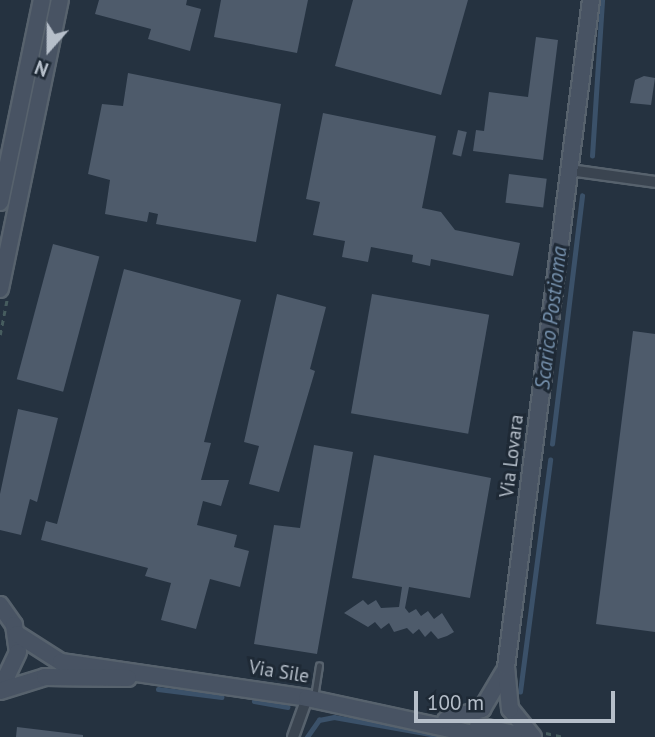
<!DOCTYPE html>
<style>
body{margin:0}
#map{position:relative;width:655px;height:737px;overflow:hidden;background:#253240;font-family:"PT Sans",sans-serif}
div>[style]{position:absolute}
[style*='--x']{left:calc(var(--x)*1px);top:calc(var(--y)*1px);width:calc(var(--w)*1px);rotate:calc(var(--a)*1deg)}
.stream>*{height:4.5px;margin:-2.25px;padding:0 2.25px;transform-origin:2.25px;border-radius:2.25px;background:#3b5169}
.building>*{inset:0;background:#4e5b6b;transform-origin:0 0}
.path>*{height:2.5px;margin-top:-1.25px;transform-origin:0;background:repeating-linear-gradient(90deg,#465c5e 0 5px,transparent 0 10px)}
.roads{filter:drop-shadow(2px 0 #57626d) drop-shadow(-2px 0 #57626d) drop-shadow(0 2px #57626d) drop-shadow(0 -2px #57626d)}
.lane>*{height:5px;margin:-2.5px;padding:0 2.5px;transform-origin:2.5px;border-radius:2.5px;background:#3a4450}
.street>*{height:10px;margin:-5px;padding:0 5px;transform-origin:5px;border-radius:5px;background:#3a4450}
.secondary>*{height:16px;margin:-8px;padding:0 8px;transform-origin:8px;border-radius:8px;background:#485363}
span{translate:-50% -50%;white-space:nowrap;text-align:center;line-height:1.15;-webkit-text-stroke:6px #1e2935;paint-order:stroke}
.street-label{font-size:19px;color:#b6bfca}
.water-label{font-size:21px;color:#7691ad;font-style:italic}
.north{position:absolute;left:14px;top:14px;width:70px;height:70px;-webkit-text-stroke:5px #1e2935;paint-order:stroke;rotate:201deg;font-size:19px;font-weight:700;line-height:28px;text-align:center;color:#b6bfca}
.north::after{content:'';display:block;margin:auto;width:24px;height:32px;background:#b6bfca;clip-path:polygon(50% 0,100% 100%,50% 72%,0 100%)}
.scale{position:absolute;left:414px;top:691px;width:201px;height:32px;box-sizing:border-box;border:4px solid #b6bfca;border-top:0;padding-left:9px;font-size:21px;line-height:24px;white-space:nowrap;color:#b6bfca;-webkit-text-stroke:5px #1e2935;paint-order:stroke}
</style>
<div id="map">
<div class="stream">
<div style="--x:592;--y:156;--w:156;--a:-86.3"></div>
<div style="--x:552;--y:444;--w:250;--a:-83.1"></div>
<div style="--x:158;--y:689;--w:64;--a:7.2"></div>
<div style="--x:520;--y:692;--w:234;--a:-82.6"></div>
<div style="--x:254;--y:701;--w:34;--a:10"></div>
<div style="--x:307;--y:737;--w:21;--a:-55"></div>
<div style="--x:319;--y:720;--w:15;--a:-11"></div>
<div style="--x:334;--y:717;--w:116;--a:10"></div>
</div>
<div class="building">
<div style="clip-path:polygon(99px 0,187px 0,186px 5px,201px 9px,190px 51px,148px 39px,151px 29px,95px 14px)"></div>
<div style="clip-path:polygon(221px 0,308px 0,297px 53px,214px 37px)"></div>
<div style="clip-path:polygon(353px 0,468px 0,441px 95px,335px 66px)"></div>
<div style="clip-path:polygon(536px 37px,558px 40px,543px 160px,473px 151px,476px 130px,484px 131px,489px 92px,528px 97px)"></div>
<div style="clip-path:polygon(128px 73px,281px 104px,256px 242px,156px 224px,158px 214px,149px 212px,147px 222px,105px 214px,110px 180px,88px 174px,102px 104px,123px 106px)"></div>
<div style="clip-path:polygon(644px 76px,655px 78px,651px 105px,630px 103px,635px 80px)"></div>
<div style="clip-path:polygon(323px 113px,436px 136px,422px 208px,441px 212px,455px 230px,520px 243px,513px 276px,431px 259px,430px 266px,412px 262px,413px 255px,371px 247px,368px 262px,342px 257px,345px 241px,313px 235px,320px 202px,306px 199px)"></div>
<div style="left:458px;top:130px;width:9px;height:25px;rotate:13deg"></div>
<div style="left:509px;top:174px;width:38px;height:29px;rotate:7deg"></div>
<div style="left:53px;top:244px;width:48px;height:140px;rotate:15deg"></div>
<div style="clip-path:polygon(124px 269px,241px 300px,204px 442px,211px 443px,201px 480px,229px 480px,221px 506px,203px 501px,197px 525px,237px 535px,234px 547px,249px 551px,240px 587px,210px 579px,196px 629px,161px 620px,171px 583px,145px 576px,148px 568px,41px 540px,46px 521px,57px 524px)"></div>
<div style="clip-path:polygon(277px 294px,326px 307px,310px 369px,315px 371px,279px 492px,249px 484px,259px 446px,244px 442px)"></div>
<div style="left:372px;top:294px;width:119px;height:121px;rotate:10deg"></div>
<div style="clip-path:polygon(633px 331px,655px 334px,655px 632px,596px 624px)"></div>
<div style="clip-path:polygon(18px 409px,58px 418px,37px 502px,30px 499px,21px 535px,0 530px,0 494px)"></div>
<div style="clip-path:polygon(314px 445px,353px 452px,317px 654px,254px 644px,274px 525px,300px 528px)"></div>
<div style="clip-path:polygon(374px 455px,491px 478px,470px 598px,409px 587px,405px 608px,409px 613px,416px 609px,421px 616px,428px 611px,434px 619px,442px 613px,454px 632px,447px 636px,438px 639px,431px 631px,425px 637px,419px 629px,413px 634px,407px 628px,394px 632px,389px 623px,381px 629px,375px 622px,368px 627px,344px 613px,363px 600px,368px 605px,376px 600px,381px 608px,399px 607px,402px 587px,352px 578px)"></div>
<div style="clip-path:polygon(17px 727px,83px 735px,83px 737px,16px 737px)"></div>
</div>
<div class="path">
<div style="--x:0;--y:335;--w:36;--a:-79"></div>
<div style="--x:546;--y:733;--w:17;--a:13"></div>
</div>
<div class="roads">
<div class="lane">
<div style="--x:314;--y:697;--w:32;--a:-81"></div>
</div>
<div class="street">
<div style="--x:569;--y:170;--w:87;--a:7.9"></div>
<div style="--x:293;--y:737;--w:41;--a:-70.3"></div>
</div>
<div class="secondary">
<div style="--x:0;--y:202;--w:206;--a:-78.3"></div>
<div style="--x:0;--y:289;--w:295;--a:-78.3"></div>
<div style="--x:0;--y:605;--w:24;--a:55"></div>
<div style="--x:14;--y:625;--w:27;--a:82"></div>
<div style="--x:18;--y:652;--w:42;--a:115.3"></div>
<div style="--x:17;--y:634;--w:52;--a:32.5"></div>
<div style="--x:61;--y:662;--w:249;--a:8.3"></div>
<div style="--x:307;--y:698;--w:185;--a:12.2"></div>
<div style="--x:0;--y:691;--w:47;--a:-17.3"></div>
<div style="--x:45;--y:677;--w:83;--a:0.7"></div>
<div style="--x:446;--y:720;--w:38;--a:-17"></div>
<div style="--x:482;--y:709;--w:43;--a:-59.3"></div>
<div style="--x:478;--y:726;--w:51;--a:12.4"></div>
<div style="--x:533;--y:737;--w:36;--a:-129"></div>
<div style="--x:510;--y:709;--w:42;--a:-95.4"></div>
<div style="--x:506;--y:667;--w:672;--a:-82.74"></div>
</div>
</div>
<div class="street-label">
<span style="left:512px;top:456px;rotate:-83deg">Via Lovara</span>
<span style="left:279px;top:672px;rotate:9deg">Via Sile</span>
</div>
<div class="water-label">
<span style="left:551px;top:318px;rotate:-83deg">Scarico Postioma</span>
</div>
<div class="north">N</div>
<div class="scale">100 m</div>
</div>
